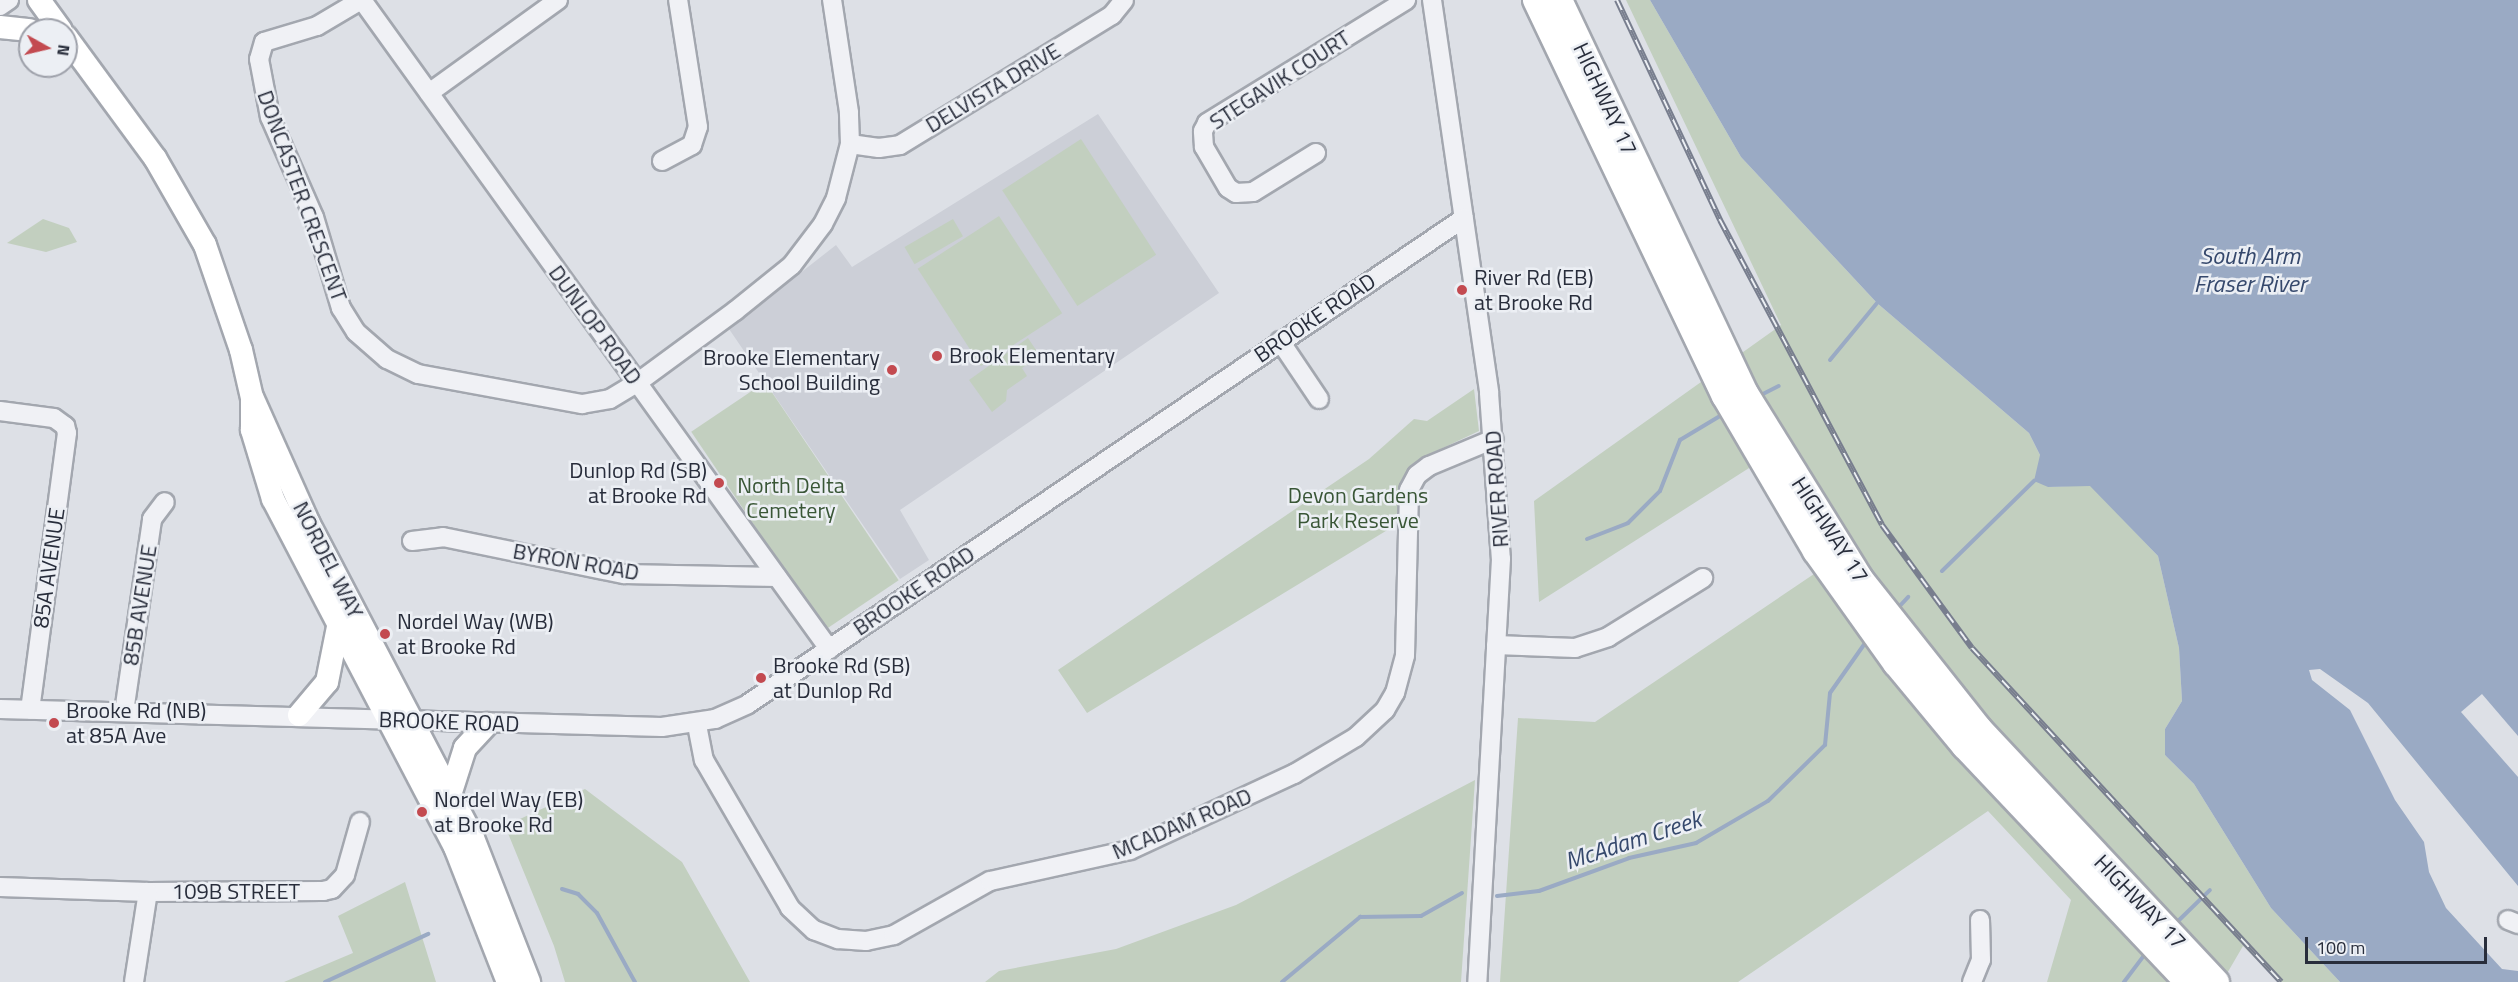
<!DOCTYPE html>
<style>
body{margin:0}
#map{position:relative;width:2518px;height:982px;overflow:hidden;background:#dde0e6;font-family:"Titillium Web",sans-serif}
div>[style]{position:absolute}
[style*='--x']{left:calc(var(--x)*1px);top:calc(var(--y)*1px);width:calc(var(--w)*1px);rotate:calc(var(--a)*1deg)}
.built>*{inset:0;background:#cccfd7}
.green>*{inset:0;background:#c2cfbf;transform-origin:0 0}
.water>*{inset:0;background:#9aaac4}
.pier>*{inset:0;background:#dde0e6}
.stream>*{height:4px;margin:-2px;padding:0 2px;transform-origin:2px;border-radius:2px;background:#9aaac4}
.roads{filter:drop-shadow(2px 0 #a3a7af) drop-shadow(-2px 0 #a3a7af) drop-shadow(0 2px #a3a7af) drop-shadow(0 -2px #a3a7af)}
.minor>*{height:18px;margin:-9px;padding:0 9px;transform-origin:9px;border-radius:9px;background:#f0f1f5}
.major>*{height:22px;margin:-11px;padding:0 11px;transform-origin:11px;border-radius:11px;background:#fff}
.highway>*{height:26px;margin:-13px;padding:0 13px;transform-origin:13px;border-radius:13px;background:#fff}
.rail>*{height:6px;margin-top:-3px;transform-origin:0;background:repeating-linear-gradient(90deg,#eceff4 0 11px,#787e8e 0 22px);box-sizing:border-box;border-block:2px solid #787e8e}
.dots>*{width:16px;height:16px;translate:-50% -50%;box-sizing:border-box;border:3px solid #eceff4;border-radius:50%}
span{translate:-50% -50%;white-space:nowrap;text-align:center;line-height:1.15;-webkit-text-stroke:5px #eceff4;paint-order:stroke}
.street-label{font-size:22px;color:#282d3b}
.poi-label{font-size:22px;color:#282d3b}
.left{translate:0 -50%;text-align:left}
.right{translate:-100% -50%;text-align:right}
.park-label{font-size:22px;color:#395636}
.water-label{font-size:24px;color:#35486c;font-style:italic}
.north{position:absolute;left:18px;top:18px;width:60px;height:60px;box-sizing:border-box;background:#eceff4;border:2px solid #9ea1aa;border-radius:50%;rotate:98deg;font-size:16px;font-weight:700;line-height:24px;text-align:center;color:#282d3b}
.north::after{content:'';display:block;margin:auto;width:21px;height:27px;background:#c34a50;clip-path:polygon(50% 0,100% 100%,50% 72%,0 100%)}
.scale{position:absolute;left:2305px;top:937px;width:182px;height:27px;box-sizing:border-box;border:3px solid #282d3b;border-top:0;padding-left:8px;font-size:18px;line-height:21px;white-space:nowrap;color:#282d3b;-webkit-text-stroke:4px #eceff4;paint-order:stroke}
</style>
<div id="map">
<div class="built">
<div style="clip-path:polygon(1098px 114px,1219px 293px,900px 510px,929px 560px,900px 579px,729px 329px,836px 245px,852px 267px)"></div>
</div>
<div class="green">
<div style="clip-path:polygon(1626px 0,1650px 0,1741px 157px,1877px 303px,2029px 433px,2040px 455px,2048px 487px,2090px 485px,2158px 556px,2179px 648px,2182px 701px,2165px 729px,2165px 755px,2194px 784px,2271px 908px,2340px 982px,2279px 982px,2243px 946px,2222px 982px,2047px 982px,2071px 900px,1988px 811px,1738px 982px,1500px 982px,1518px 718px,1595px 722px,1857px 545px,1790px 442px,1539px 602px,1534px 501px,1781px 325px)"></div>
<div style="left:1081px;top:139px;width:138px;height:94px;rotate:57deg"></div>
<div style="left:999px;top:216px;width:116px;height:97px;rotate:57deg"></div>
<div style="clip-path:polygon(43px 219px,69px 228px,77px 242px,46px 252px,7px 243px)"></div>
<div style="left:953px;top:219px;width:20px;height:56px;rotate:60deg"></div>
<div style="clip-path:polygon(1028px 338px,1040px 356px,1022px 368px,1027px 376px,1007px 390px,1006px 401px,992px 412px,969px 380px)"></div>
<div style="left:765px;top:382px;width:239px;height:89px;rotate:56deg"></div>
<div style="clip-path:polygon(1474px 389px,1479px 431px,1428px 455px,1404px 481px,1394px 526px,1087px 713px,1058px 670px,1369px 459px,1414px 419px,1427px 421px)"></div>
<div style="clip-path:polygon(1475px 780px,1461px 982px,985px 982px,999px 971px,1116px 949px,1236px 905px)"></div>
<div style="clip-path:polygon(585px 789px,682px 862px,750px 982px,565px 982px,554px 946px,505px 826px)"></div>
<div style="clip-path:polygon(405px 882px,436px 982px,284px 982px,353px 953px,338px 916px)"></div>
</div>
<div class="water">
<div style="clip-path:polygon(1650px 0,2518px 0,2518px 886px,2368px 703px,2320px 669px,2309px 670px,2312px 680px,2350px 710px,2395px 800px,2424px 842px,2429px 872px,2446px 908px,2502px 969px,2518px 971px,2518px 982px,2340px 982px,2271px 908px,2194px 784px,2165px 755px,2165px 729px,2182px 701px,2179px 648px,2158px 556px,2090px 486px,2048px 487px,2034px 481px,2040px 455px,2029px 433px,1877px 303px,1741px 157px)"></div>
</div>
<div class="pier">
<div style="clip-path:polygon(2482px 694px,2518px 736px,2518px 777px,2461px 712px)"></div>
</div>
<div class="stream">
<div style="--x:1830;--y:360;--w:74;--a:-50.5"></div>
<div style="--x:1759;--y:396;--w:22;--a:-27"></div>
<div style="--x:1587;--y:539;--w:44;--a:-21.3"></div>
<div style="--x:1628;--y:523;--w:45;--a:-45"></div>
<div style="--x:1660;--y:491;--w:55;--a:-68.6"></div>
<div style="--x:1680;--y:440;--w:52;--a:-31"></div>
<div style="--x:1942;--y:571;--w:129;--a:-44.4"></div>
<div style="--x:1896;--y:610;--w:18;--a:-47"></div>
<div style="--x:562;--y:889;--w:17;--a:17"></div>
<div style="--x:578;--y:894;--w:27;--a:45"></div>
<div style="--x:597;--y:913;--w:79;--a:61.2"></div>
<div style="--x:1497;--y:896;--w:42;--a:-6.8"></div>
<div style="--x:1539;--y:891;--w:96;--a:-20.1"></div>
<div style="--x:1629;--y:858;--w:69;--a:-12.6"></div>
<div style="--x:1696;--y:843;--w:83;--a:-30.3"></div>
<div style="--x:1768;--y:801;--w:80;--a:-44.5"></div>
<div style="--x:1825;--y:745;--w:52;--a:-84.5"></div>
<div style="--x:1830;--y:693;--w:66;--a:-54.9"></div>
<div style="--x:2174;--y:925;--w:50;--a:-44.2"></div>
<div style="--x:325;--y:982;--w:114;--a:-25"></div>
<div style="--x:1282;--y:982;--w:102;--a:-39.8"></div>
<div style="--x:1360;--y:917;--w:61;--a:-0.9"></div>
<div style="--x:1421;--y:916;--w:47;--a:-29.3"></div>
<div style="--x:2124;--y:982;--w:39;--a:-53"></div>
</div>
<div class="roads">
<div class="minor">
<div style="--x:361;--y:0;--w:51;--a:149.4"></div>
<div style="--x:317;--y:26;--w:55;--a:163.2"></div>
<div style="--x:264;--y:42;--w:18;--a:106"></div>
<div style="--x:259;--y:59;--w:59;--a:79.3"></div>
<div style="--x:270;--y:117;--w:109;--a:66.3"></div>
<div style="--x:314;--y:217;--w:95;--a:73.5"></div>
<div style="--x:341;--y:308;--w:28;--a:58"></div>
<div style="--x:356;--y:332;--w:41;--a:41.1"></div>
<div style="--x:387;--y:359;--w:34;--a:26"></div>
<div style="--x:418;--y:374;--w:167;--a:10.4"></div>
<div style="--x:582;--y:404;--w:28;--a:-10"></div>
<div style="--x:610;--y:399;--w:31;--a:-31"></div>
<div style="--x:637;--y:383;--w:122;--a:-36.3"></div>
<div style="--x:735;--y:311;--w:73;--a:-38.9"></div>
<div style="--x:792;--y:265;--w:51;--a:-52.9"></div>
<div style="--x:823;--y:224;--w:29;--a:-63"></div>
<div style="--x:836;--y:198;--w:56;--a:-75.5"></div>
<div style="--x:850;--y:144;--w:32;--a:-92"></div>
<div style="--x:849;--y:112;--w:113;--a:-98.6"></div>
<div style="--x:362;--y:0;--w:800;--a:54.26"></div>
<div style="--x:1432;--y:0;--w:397;--a:81.7"></div>
<div style="--x:1489;--y:393;--w:166;--a:85.9"></div>
<div style="--x:1501;--y:559;--w:424;--a:93.2"></div>
<div style="--x:0;--y:6;--w:11;--a:-34"></div>
<div style="--x:429;--y:93;--w:159;--a:-35.8"></div>
<div style="--x:850;--y:144;--w:29;--a:8"></div>
<div style="--x:879;--y:148;--w:21;--a:-8"></div>
<div style="--x:900;--y:145;--w:249;--a:-31.5"></div>
<div style="--x:1112;--y:15;--w:19;--a:-51"></div>
<div style="--x:1316;--y:153;--w:74;--a:148.2"></div>
<div style="--x:1253;--y:192;--w:17;--a:177"></div>
<div style="--x:1236;--y:193;--w:9;--a:-148"></div>
<div style="--x:1228;--y:188;--w:48;--a:-120.3"></div>
<div style="--x:1204;--y:147;--w:16;--a:-94"></div>
<div style="--x:1203;--y:131;--w:9;--a:-63"></div>
<div style="--x:1207;--y:123;--w:234;--a:-31.7"></div>
<div style="--x:662;--y:161;--w:34;--a:-28"></div>
<div style="--x:692;--y:145;--w:19;--a:-72"></div>
<div style="--x:698;--y:127;--w:129;--a:-98.9"></div>
<div style="--x:1280;--y:341;--w:70;--a:56.1"></div>
<div style="--x:0;--y:411;--w:54;--a:7.4"></div>
<div style="--x:54;--y:418;--w:14;--a:36"></div>
<div style="--x:65;--y:426;--w:7;--a:74"></div>
<div style="--x:67;--y:433;--w:279;--a:97.6"></div>
<div style="--x:412;--y:541;--w:31;--a:-7"></div>
<div style="--x:443;--y:537;--w:185;--a:11.6"></div>
<div style="--x:624;--y:574;--w:153;--a:1.1"></div>
<div style="--x:1496;--y:645;--w:79;--a:2.2"></div>
<div style="--x:1575;--y:648;--w:35;--a:-18"></div>
<div style="--x:1608;--y:637;--w:112;--a:-31.8"></div>
<div style="--x:0;--y:709;--w:662;--a:1.56"></div>
<div style="--x:662;--y:727;--w:54;--a:-8.6"></div>
<div style="--x:715;--y:719;--w:36;--a:-24"></div>
<div style="--x:748;--y:704;--w:865;--a:-34.17"></div>
<div style="--x:124;--y:712;--w:195;--a:-81.7"></div>
<div style="--x:152;--y:519;--w:21;--a:-53"></div>
<div style="--x:697;--y:725;--w:36;--a:79"></div>
<div style="--x:704;--y:760;--w:171;--a:59.8"></div>
<div style="--x:790;--y:908;--w:33;--a:43"></div>
<div style="--x:814;--y:930;--w:26;--a:21"></div>
<div style="--x:838;--y:939;--w:28;--a:4"></div>
<div style="--x:866;--y:941;--w:29;--a:-12"></div>
<div style="--x:894;--y:935;--w:110;--a:-29.4"></div>
<div style="--x:990;--y:881;--w:143;--a:-12.5"></div>
<div style="--x:1130;--y:850;--w:181;--a:-24.9"></div>
<div style="--x:1294;--y:774;--w:72;--a:-30.8"></div>
<div style="--x:1356;--y:737;--w:40;--a:-43"></div>
<div style="--x:1385;--y:710;--w:20;--a:-60"></div>
<div style="--x:1395;--y:693;--w:39;--a:-75"></div>
<div style="--x:1405;--y:655;--w:165;--a:-88.6"></div>
<div style="--x:1409;--y:490;--w:17;--a:-62"></div>
<div style="--x:1417;--y:475;--w:15;--a:-37"></div>
<div style="--x:1429;--y:466;--w:70;--a:-22.6"></div>
<div style="--x:0;--y:887;--w:148;--a:1.9"></div>
<div style="--x:148;--y:892;--w:175;--a:-0.3"></div>
<div style="--x:323;--y:891;--w:9;--a:-13"></div>
<div style="--x:332;--y:889;--w:19;--a:-47"></div>
<div style="--x:345;--y:875;--w:55;--a:-74.2"></div>
<div style="--x:2508;--y:920;--w:11;--a:22"></div>
<div style="--x:134;--y:982;--w:91;--a:-81.2"></div>
<div style="--x:1972;--y:982;--w:24;--a:-68"></div>
<div style="--x:1981;--y:960;--w:40;--a:-91.4"></div>
</div>
<div class="major">
<div style="--x:39;--y:0;--w:37;--a:54"></div>
<div style="--x:0;--y:27;--w:30;--a:6"></div>
<div style="--x:66;--y:37;--w:150;--a:53.7"></div>
<div style="--x:155;--y:158;--w:100;--a:60.1"></div>
<div style="--x:205;--y:245;--w:111;--a:71.1"></div>
<div style="--x:241;--y:350;--w:49;--a:77.1"></div>
<div style="--x:252;--y:398;--w:32;--a:90"></div>
<div style="--x:252;--y:430;--w:72;--a:73.1"></div>
<div style="--x:273;--y:499;--w:393;--a:62.4"></div>
<div style="--x:455;--y:847;--w:145;--a:68.6"></div>
<div style="--x:253;--y:399;--w:135;--a:65.9"></div>
<div style="--x:308;--y:522;--w:356;--a:62.4"></div>
<div style="--x:473;--y:838;--w:155;--a:68.7"></div>
<div style="--x:299;--y:715;--w:43;--a:-49.7"></div>
<div style="--x:327;--y:682;--w:61;--a:-78.7"></div>
<div style="--x:451;--y:792;--w:46;--a:-72.3"></div>
<div style="--x:465;--y:748;--w:33;--a:-47"></div>
</div>
<div class="highway">
<div style="--x:1536;--y:0;--w:439;--a:64.5"></div>
<div style="--x:1725;--y:396;--w:180;--a:59.6"></div>
<div style="--x:1816;--y:551;--w:138;--a:54.5"></div>
<div style="--x:1896;--y:663;--w:108;--a:50.3"></div>
<div style="--x:1965;--y:746;--w:325;--a:46.6"></div>
<div style="--x:1559;--y:0;--w:437;--a:64.7"></div>
<div style="--x:1746;--y:395;--w:216;--a:58.2"></div>
<div style="--x:1860;--y:579;--w:191;--a:51.6"></div>
<div style="--x:1979;--y:729;--w:347;--a:46.9"></div>
</div>
</div>
<div class="rail">
<div style="--x:1617;--y:0;--w:243;--a:64.9"></div>
<div style="--x:1720;--y:220;--w:345;--a:62"></div>
<div style="--x:1882;--y:525;--w:152;--a:53.8"></div>
<div style="--x:1972;--y:648;--w:455;--a:47.2"></div>
</div>
<div class="dots">
<div style="left:1462px;top:290px;background:#c34a50"></div>
<div style="left:937px;top:356px;background:#c34a50"></div>
<div style="left:892px;top:370px;background:#c34a50"></div>
<div style="left:719px;top:483px;background:#c34a50"></div>
<div style="left:385px;top:634px;background:#c34a50"></div>
<div style="left:761px;top:678px;background:#c34a50"></div>
<div style="left:54px;top:723px;background:#c34a50"></div>
<div style="left:422px;top:812px;background:#c34a50"></div>
</div>
<div class="street-label">
<span style="left:1280px;top:80px;rotate:-33deg">STEGAVIK COURT</span>
<span style="left:993px;top:88px;rotate:-31deg">DELVISTA DRIVE</span>
<span style="left:1605px;top:99px;rotate:65deg">HIGHWAY 17</span>
<span style="left:302px;top:196px;rotate:70deg">DONCASTER CRESCENT</span>
<span style="left:1315px;top:318px;rotate:-34deg">BROOKE ROAD</span>
<span style="left:595px;top:325px;rotate:54deg">DUNLOP ROAD</span>
<span style="left:1497px;top:489px;rotate:-94deg">RIVER ROAD</span>
<span style="left:1830px;top:530px;rotate:57deg">HIGHWAY 17</span>
<span style="left:328px;top:560px;rotate:63deg">NORDEL WAY</span>
<span style="left:576px;top:562px;rotate:10deg">BYRON ROAD</span>
<span style="left:49px;top:568px;rotate:-82deg">85A AVENUE</span>
<span style="left:914px;top:591px;rotate:-34deg">BROOKE ROAD</span>
<span style="left:140px;top:605px;rotate:-81deg">85B AVENUE</span>
<span style="left:449px;top:722px;rotate:2deg">BROOKE ROAD</span>
<span style="left:1182px;top:824px;rotate:-23deg">MCADAM ROAD</span>
<span style="left:236px;top:892px">109B STREET</span>
<span style="left:2140px;top:902px;rotate:46deg">HIGHWAY 17</span>
</div>
<div class="poi-label">
<span class="left" style="left:1474px;top:290px">River Rd (EB)<br>at Brooke Rd</span>
<span class="left" style="left:949px;top:356px">Brook Elementary</span>
<span class="right" style="left:880px;top:370px">Brooke Elementary<br>School Building</span>
<span class="right" style="left:707px;top:483px">Dunlop Rd (SB)<br>at Brooke Rd</span>
<span class="left" style="left:397px;top:634px">Nordel Way (WB)<br>at Brooke Rd</span>
<span class="left" style="left:773px;top:678px">Brooke Rd (SB)<br>at Dunlop Rd</span>
<span class="left" style="left:66px;top:723px">Brooke Rd (NB)<br>at 85A Ave</span>
<span class="left" style="left:434px;top:812px">Nordel Way (EB)<br>at Brooke Rd</span>
</div>
<div class="park-label">
<span style="left:791px;top:498px">North Delta<br>Cemetery</span>
<span style="left:1358px;top:508px">Devon Gardens<br>Park Reserve</span>
</div>
<div class="water-label">
<span style="left:2250px;top:270px">South Arm<br>Fraser River</span>
<span style="left:1633px;top:840px;rotate:-18deg">McAdam Creek</span>
</div>
<div class="north">N</div>
<div class="scale">100 m</div>
</div>
